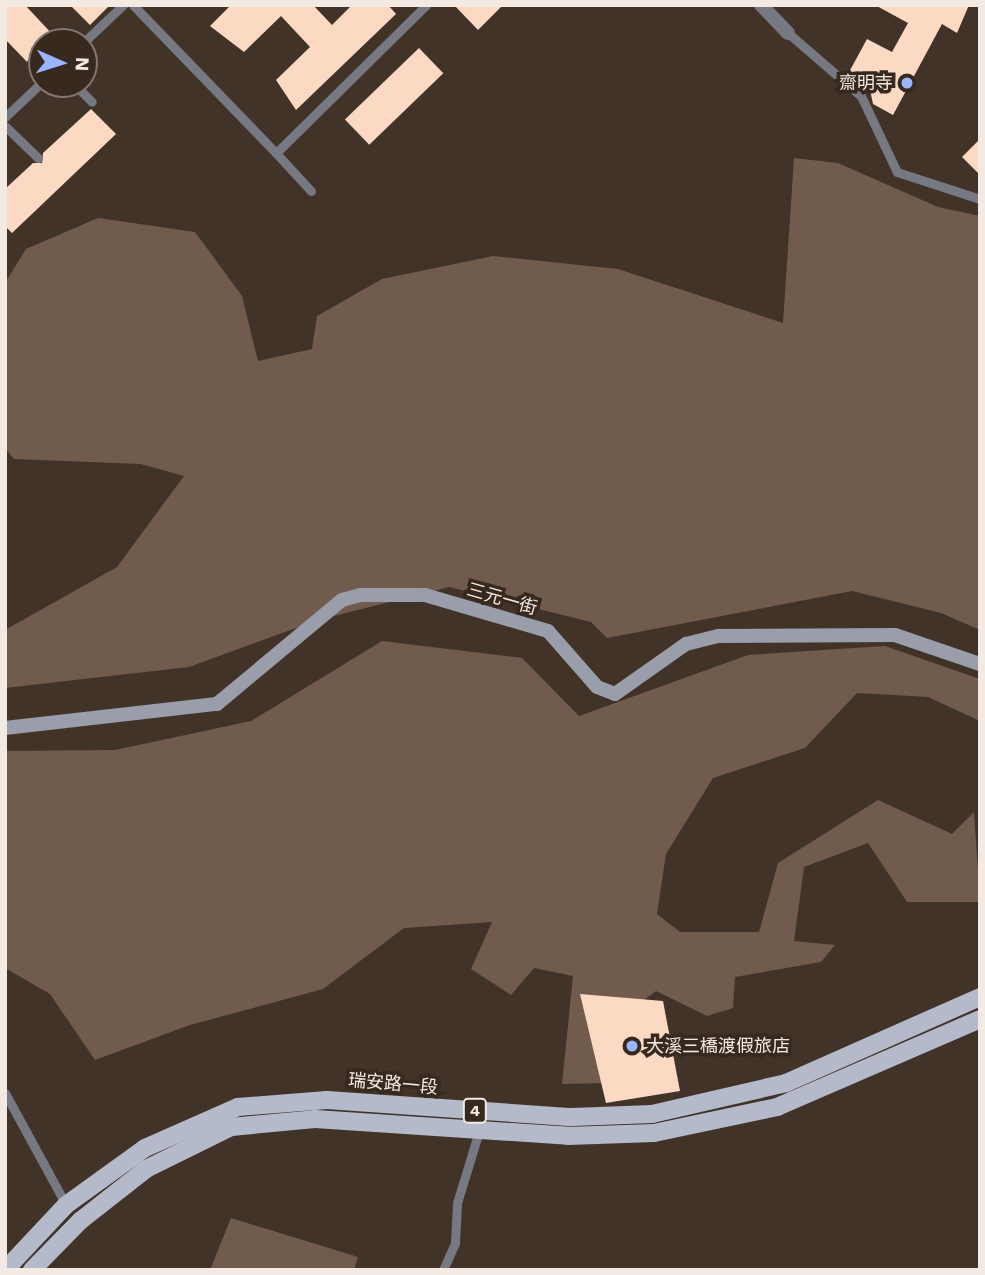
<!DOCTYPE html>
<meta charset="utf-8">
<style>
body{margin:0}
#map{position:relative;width:985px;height:1275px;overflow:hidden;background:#423329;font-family:"Work Sans","Noto Sans TC",sans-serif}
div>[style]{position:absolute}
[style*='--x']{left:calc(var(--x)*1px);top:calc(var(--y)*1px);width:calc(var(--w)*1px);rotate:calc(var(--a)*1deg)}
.green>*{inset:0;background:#715b4c}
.building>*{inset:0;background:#fcd9c2;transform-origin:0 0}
.lane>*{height:9px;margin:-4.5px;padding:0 4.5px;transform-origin:4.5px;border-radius:4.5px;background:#767981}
.street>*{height:14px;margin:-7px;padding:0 7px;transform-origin:7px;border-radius:7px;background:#767981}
.secondary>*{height:14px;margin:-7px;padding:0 7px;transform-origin:7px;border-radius:7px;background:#999eaa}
.primary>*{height:18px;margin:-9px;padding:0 9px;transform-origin:9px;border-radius:9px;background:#b4baca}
.dots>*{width:19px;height:19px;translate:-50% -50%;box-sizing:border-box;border:4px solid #38291f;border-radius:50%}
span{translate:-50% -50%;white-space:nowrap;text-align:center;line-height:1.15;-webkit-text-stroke:7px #38291f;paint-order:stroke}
.shield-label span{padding:2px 5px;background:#38291f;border:2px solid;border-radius:5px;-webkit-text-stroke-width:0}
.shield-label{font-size:16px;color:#f4eae4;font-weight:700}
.poi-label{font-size:18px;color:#f4eae4}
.right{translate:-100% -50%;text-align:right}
.left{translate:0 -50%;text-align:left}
.street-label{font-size:18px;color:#f4eae4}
.frame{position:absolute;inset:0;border:7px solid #f4eae4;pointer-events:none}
.north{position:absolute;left:28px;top:28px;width:70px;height:70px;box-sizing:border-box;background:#38291f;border:2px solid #83766e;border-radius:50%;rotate:93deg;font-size:19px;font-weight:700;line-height:28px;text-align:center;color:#f4eae4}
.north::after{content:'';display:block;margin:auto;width:24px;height:32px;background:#9bb5fd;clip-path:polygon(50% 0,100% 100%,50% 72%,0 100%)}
</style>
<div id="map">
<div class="green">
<div style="clip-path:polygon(794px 158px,838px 163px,938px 207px,980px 216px,980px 630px,941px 613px,852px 591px,607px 638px,591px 622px,449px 587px,318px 620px,189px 667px,5px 688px,5px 630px,117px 567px,184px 476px,141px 464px,14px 459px,5px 448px,5px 283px,26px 249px,98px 218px,195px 232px,242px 296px,258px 361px,312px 349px,317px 316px,382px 279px,493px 256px,618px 269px,783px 323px)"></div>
<div style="clip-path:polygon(382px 641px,522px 658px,579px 716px,748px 655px,885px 646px,980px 679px,980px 721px,928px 697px,857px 693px,805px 748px,713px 778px,666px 854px,657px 914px,680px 932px,759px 932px,778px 863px,878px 800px,952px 834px,974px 812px,980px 902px,907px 902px,868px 843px,804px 867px,794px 941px,835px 945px,821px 962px,735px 977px,733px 1008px,707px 1016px,656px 991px,640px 1003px,650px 1082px,562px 1084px,573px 976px,534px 968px,511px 995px,471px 969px,492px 922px,404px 928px,323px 989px,190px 1025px,95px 1060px,50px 994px,5px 968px,5px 751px,115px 750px,251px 721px)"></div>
<div style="clip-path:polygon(231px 1218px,358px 1257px,354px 1270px,210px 1270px)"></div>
</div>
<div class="building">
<div style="clip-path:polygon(5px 5px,25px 5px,54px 36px,36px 44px,27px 62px,5px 39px)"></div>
<div style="clip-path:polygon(70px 5px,110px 5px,90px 25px)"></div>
<div style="clip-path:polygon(231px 5px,313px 5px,332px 25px,352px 5px,388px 5px,396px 14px,296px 110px,276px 80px,310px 47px,281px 16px,244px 52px,210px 26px)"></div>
<div style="clip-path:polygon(454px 5px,503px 5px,478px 30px)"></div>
<div style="clip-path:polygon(875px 5px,969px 5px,957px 33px,942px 24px,893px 115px,873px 104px,869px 85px,848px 74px,867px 39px,892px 52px,908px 23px)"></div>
<div style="left:419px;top:48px;width:35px;height:103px;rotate:46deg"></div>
<div style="clip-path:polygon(91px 109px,116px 134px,12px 233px,5px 226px,5px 189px,33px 163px,42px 163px,43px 153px)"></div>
<div style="clip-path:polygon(980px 139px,980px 175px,962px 157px)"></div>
<div style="clip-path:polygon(580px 994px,663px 1001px,680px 1091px,606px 1103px)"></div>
</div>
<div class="lane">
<div style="--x:133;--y:5;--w:206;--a:46"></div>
<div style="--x:788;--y:33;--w:96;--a:40.8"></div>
<div style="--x:861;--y:96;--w:84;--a:64.7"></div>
<div style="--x:897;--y:172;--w:87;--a:18"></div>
<div style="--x:84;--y:42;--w:54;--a:-43.5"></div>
<div style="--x:40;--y:49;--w:3;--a:45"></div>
<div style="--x:74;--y:84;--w:25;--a:45"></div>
<div style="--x:5;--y:117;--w:51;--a:-43.4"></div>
<div style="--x:5;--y:126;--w:46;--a:44.1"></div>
<div style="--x:311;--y:191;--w:52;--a:-132.6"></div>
<div style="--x:276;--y:153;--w:211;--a:-44.6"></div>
<div style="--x:5;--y:1093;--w:128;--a:61.4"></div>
<div style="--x:443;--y:1270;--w:30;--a:-66"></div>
<div style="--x:455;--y:1243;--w:40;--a:-87.1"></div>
<div style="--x:457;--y:1203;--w:78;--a:-73"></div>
</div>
<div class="street">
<div style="--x:761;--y:5;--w:39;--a:46"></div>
</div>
<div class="secondary">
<div style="--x:5;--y:728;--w:213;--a:-6.5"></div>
<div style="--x:217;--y:704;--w:163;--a:-39.8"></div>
<div style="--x:342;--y:600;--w:20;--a:-15"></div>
<div style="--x:361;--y:595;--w:64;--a:0"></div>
<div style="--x:425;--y:595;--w:128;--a:16.3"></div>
<div style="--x:548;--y:631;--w:74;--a:48.8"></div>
<div style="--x:597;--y:687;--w:19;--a:21"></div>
<div style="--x:615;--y:694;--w:87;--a:-35.2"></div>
<div style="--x:686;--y:644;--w:34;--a:-14"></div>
<div style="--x:719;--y:636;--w:176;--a:-0.3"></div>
<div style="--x:895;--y:635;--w:90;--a:18.8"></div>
</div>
<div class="primary">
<div style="--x:5;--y:1270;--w:89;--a:-46.8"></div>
<div style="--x:66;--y:1205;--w:97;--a:-35.8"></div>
<div style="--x:145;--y:1148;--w:102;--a:-23.8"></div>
<div style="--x:238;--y:1107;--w:89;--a:-4.5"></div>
<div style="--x:327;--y:1100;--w:246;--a:4"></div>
<div style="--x:572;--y:1117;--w:80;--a:-2.1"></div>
<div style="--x:652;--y:1114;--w:138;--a:-13"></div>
<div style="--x:786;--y:1083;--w:212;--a:-23.9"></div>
<div style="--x:32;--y:1270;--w:69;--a:-45.6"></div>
<div style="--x:80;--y:1221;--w:84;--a:-38.2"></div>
<div style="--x:146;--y:1169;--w:95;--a:-26.3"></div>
<div style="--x:231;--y:1127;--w:84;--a:-5.4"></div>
<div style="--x:315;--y:1119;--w:254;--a:3.8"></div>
<div style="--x:568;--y:1136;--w:86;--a:-2"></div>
<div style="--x:654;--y:1133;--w:126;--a:-11.9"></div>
<div style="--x:777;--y:1107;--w:221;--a:-23.4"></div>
</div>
<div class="dots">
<div style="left:907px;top:83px;background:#9bb5fd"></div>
<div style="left:632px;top:1046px;background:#9bb5fd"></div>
</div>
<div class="shield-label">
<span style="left:475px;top:1111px">4</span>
</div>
<div class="poi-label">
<span class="right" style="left:893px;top:83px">齋明寺</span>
<span class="left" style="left:646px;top:1046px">大溪三橋渡假旅店</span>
</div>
<div class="street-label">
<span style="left:502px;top:599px;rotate:16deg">三元一街</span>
<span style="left:393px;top:1084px;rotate:5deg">瑞安路一段</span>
</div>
<div class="frame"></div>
<div class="north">N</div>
</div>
